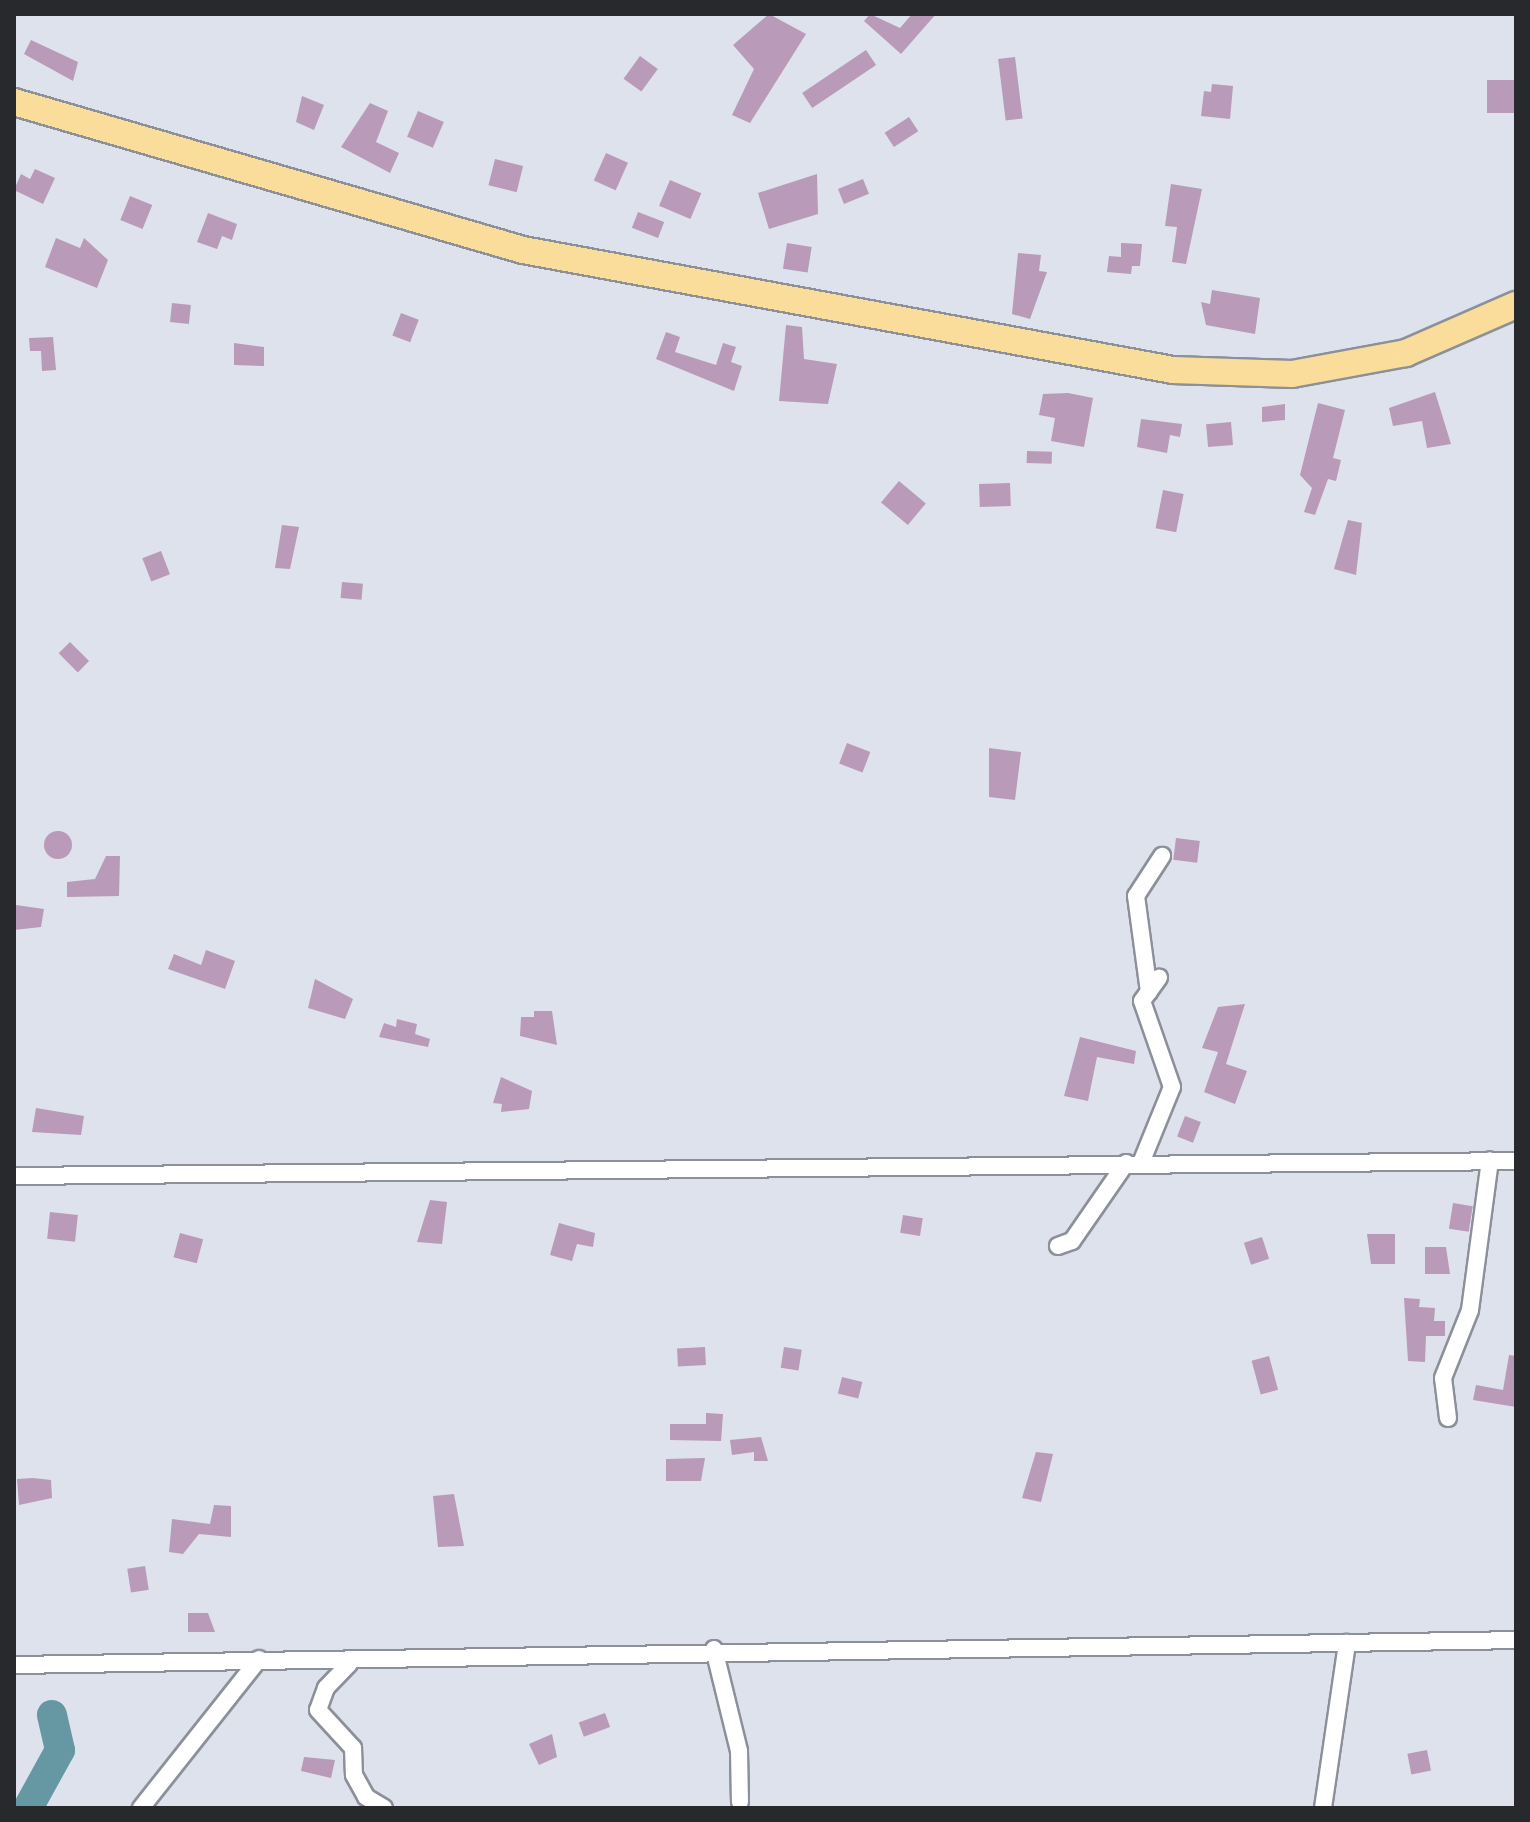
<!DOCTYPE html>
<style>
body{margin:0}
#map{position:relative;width:1530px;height:1822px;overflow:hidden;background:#dee2ec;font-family:"PT Sans Narrow",sans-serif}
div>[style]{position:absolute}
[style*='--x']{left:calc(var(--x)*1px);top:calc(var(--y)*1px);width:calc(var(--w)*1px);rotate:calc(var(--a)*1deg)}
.river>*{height:30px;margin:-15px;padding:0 15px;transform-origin:15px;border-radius:15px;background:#6698a4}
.building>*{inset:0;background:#b99ab9;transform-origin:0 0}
.round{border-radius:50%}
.roads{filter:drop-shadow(2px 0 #8b9099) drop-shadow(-2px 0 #8b9099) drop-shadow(0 2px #8b9099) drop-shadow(0 -2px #8b9099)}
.street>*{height:16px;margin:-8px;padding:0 8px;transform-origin:8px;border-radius:8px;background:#fff}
.primary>*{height:26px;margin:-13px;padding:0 13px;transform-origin:13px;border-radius:13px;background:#fadd9a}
span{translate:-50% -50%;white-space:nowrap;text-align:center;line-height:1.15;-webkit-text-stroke:7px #fff;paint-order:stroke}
.frame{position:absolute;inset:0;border:16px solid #28292d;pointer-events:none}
</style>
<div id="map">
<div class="river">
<div style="--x:28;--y:1808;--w:66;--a:-61.1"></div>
<div style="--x:60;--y:1750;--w:36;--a:-103"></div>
</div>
<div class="building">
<div style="clip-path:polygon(769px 14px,806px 34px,750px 123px,732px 115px,754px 69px,733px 45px)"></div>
<div style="clip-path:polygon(870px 14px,900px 28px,912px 14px,936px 14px,901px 54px,864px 21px)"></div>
<div style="clip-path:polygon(31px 40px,78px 62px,73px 81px,24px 54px)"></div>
<div style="left:866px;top:50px;width:18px;height:77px;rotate:56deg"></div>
<div style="left:640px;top:56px;width:22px;height:28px;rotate:36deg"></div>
<div style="left:1015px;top:57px;width:62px;height:17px;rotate:83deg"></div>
<div style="left:1516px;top:80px;width:33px;height:29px;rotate:90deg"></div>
<div style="clip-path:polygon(1212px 84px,1233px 86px,1230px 119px,1201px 116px,1204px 91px,1211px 92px)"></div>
<div style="clip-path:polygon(302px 96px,324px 105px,314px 130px,296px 122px)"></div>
<div style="clip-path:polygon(370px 103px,388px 111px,376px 142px,399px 153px,390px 173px,341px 147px)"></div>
<div style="left:418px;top:111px;width:28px;height:28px;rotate:23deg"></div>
<div style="left:909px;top:117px;width:17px;height:29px;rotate:57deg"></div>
<div style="left:606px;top:153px;width:24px;height:30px;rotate:24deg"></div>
<div style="left:495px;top:159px;width:29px;height:27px;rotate:14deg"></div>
<div style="clip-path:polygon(35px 169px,55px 178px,43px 204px,14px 190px,21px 174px,30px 179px)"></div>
<div style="clip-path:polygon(817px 174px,818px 214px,769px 229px,758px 193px)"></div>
<div style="left:863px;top:179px;width:16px;height:27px;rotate:68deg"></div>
<div style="left:670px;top:180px;width:34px;height:28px;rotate:23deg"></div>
<div style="clip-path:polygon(1171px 184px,1202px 189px,1186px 264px,1172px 262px,1177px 227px,1165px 226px)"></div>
<div style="left:130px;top:196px;width:24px;height:26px;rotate:22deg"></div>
<div style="left:638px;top:212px;width:28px;height:17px;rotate:21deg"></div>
<div style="clip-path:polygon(208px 213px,237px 224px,232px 240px,222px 236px,217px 249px,197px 242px)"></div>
<div style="clip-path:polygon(56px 238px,80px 248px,84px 238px,108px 260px,97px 288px,45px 267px)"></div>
<div style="left:787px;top:243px;width:25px;height:26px;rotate:9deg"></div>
<div style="clip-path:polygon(1121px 243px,1142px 244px,1140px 266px,1132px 266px,1131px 274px,1107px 272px,1109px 256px,1121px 257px)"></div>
<div style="clip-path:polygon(1018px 253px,1041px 255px,1039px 271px,1047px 272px,1030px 319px,1012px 314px)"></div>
<div style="clip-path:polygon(1212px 290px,1260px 298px,1255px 334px,1206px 325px,1201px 302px,1210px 304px)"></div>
<div style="left:172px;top:303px;width:19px;height:19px;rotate:6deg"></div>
<div style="left:401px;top:313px;width:19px;height:24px;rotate:21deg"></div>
<div style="clip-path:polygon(786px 325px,802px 327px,804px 359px,837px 364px,828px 404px,779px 401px)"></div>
<div style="clip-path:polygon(666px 332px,680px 337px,675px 352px,716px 365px,723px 343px,736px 347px,731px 362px,742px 366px,734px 391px,656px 359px)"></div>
<div style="clip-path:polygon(53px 337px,56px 370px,42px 371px,41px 351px,30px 351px,29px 338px)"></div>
<div style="clip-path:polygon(234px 343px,264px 347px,264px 366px,234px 365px)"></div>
<div style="clip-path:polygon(1435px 392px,1451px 444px,1427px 448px,1422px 421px,1393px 426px,1389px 408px)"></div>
<div style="clip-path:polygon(1068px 393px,1093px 398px,1084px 447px,1051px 441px,1055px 418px,1039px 415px,1043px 394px)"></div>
<div style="clip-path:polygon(1318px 403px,1345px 410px,1333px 458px,1341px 460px,1336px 481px,1328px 479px,1315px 515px,1304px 512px,1312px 488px,1300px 475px)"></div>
<div style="clip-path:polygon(1285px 404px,1285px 420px,1262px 422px,1262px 407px)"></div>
<div style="clip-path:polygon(1141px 419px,1182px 424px,1180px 437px,1170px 435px,1167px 453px,1137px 447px)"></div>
<div style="left:1231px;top:422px;width:23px;height:25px;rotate:85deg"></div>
<div style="left:1027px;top:451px;width:25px;height:12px;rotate:2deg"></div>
<div style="left:899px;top:481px;width:35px;height:28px;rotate:40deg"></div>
<div style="left:1010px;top:483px;width:23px;height:31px;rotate:88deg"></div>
<div style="left:1163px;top:490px;width:21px;height:39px;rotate:11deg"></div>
<div style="clip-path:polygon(1348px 520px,1362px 523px,1356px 575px,1334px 569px)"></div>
<div style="clip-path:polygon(282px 525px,299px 527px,290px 569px,275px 568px)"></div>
<div style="left:161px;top:551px;width:25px;height:20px;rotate:69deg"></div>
<div style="left:342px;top:582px;width:21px;height:16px;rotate:5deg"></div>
<div style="left:70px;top:642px;width:27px;height:16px;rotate:45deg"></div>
<div style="left:847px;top:743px;width:25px;height:22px;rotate:21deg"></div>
<div style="clip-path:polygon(989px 748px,1021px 752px,1015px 800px,989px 797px)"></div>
<div class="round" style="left:44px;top:831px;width:28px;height:28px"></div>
<div style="left:1176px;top:838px;width:24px;height:22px;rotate:7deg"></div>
<div style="clip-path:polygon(106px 856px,120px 856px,119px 896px,67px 897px,67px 882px,95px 879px)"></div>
<div style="clip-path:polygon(16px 905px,44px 909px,41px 927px,14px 930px)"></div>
<div style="clip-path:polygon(206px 950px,235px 961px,225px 989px,168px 969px,174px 954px,201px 965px)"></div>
<div style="clip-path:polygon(315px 979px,353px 999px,345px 1019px,308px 1008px)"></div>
<div style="clip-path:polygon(1245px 1004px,1226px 1064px,1247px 1071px,1235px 1104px,1204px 1092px,1218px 1052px,1202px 1048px,1218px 1007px)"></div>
<div style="clip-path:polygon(534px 1011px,552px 1011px,557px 1045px,520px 1036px,521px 1017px,534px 1017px)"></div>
<div style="clip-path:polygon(397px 1019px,417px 1024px,415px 1034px,430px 1039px,428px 1047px,379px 1037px,384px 1023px,396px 1027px)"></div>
<div style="clip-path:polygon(1080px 1037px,1136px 1051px,1134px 1064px,1097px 1057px,1088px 1101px,1064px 1096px)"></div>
<div style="clip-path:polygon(501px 1077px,532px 1091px,529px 1109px,501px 1112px,502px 1104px,493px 1103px)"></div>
<div style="clip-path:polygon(36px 1108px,84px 1116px,81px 1135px,32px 1132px)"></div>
<div style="left:1185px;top:1116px;width:17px;height:22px;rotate:21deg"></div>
<div style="clip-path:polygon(430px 1200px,447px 1202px,442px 1244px,417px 1242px)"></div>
<div style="left:1453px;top:1203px;width:20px;height:26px;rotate:9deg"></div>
<div style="left:50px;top:1212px;width:28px;height:27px;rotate:6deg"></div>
<div style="left:903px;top:1215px;width:20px;height:18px;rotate:9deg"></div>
<div style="clip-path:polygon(559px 1223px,595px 1233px,593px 1247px,577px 1244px,572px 1261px,550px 1255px)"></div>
<div style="left:180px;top:1233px;width:24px;height:25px;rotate:15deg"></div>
<div style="clip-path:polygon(1367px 1234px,1395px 1234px,1395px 1264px,1371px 1264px)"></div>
<div style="left:1262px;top:1237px;width:23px;height:19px;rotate:72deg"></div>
<div style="clip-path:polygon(1425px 1247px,1446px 1247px,1450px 1274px,1425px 1274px)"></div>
<div style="clip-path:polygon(1404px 1298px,1420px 1299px,1419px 1307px,1435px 1308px,1434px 1321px,1445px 1321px,1445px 1336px,1426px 1336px,1425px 1362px,1408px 1361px)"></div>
<div style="left:705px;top:1347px;width:18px;height:28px;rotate:87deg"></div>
<div style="left:784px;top:1347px;width:18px;height:21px;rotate:9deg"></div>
<div style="clip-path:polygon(1509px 1355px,1516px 1356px,1516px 1407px,1473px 1400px,1476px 1385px,1503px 1390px)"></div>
<div style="left:1269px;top:1356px;width:35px;height:18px;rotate:75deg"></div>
<div style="left:842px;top:1377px;width:21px;height:17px;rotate:14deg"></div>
<div style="clip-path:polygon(706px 1413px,723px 1414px,721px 1441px,670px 1440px,670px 1424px,706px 1424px)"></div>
<div style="clip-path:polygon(761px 1437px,768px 1461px,754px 1461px,754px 1452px,732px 1455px,730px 1440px)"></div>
<div style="clip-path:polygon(1036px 1452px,1053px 1454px,1041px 1502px,1022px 1498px)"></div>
<div style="clip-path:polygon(705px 1458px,701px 1481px,666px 1481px,666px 1459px)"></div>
<div style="clip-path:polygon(33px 1478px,51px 1480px,52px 1498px,19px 1505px,17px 1479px)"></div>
<div style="clip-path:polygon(454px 1494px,464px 1546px,438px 1547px,433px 1496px)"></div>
<div style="clip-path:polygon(214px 1505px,231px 1506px,231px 1537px,199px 1534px,183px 1554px,169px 1552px,172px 1519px,210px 1524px)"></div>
<div style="left:145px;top:1566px;width:24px;height:18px;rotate:81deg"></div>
<div style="clip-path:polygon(188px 1613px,208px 1613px,215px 1632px,188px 1632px)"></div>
<div style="left:605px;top:1713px;width:15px;height:28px;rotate:70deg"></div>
<div style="clip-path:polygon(552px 1734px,557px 1757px,539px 1765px,529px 1744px)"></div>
<div style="left:1427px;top:1750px;width:21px;height:20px;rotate:79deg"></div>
<div style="clip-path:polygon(304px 1757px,335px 1760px,331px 1778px,301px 1771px)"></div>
</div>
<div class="roads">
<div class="street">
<div style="--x:1149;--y:992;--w:97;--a:-97.7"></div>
<div style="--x:1136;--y:896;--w:48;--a:-57"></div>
<div style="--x:1141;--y:1163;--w:82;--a:-67.8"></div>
<div style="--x:1172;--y:1087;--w:91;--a:-109.2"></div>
<div style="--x:1142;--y:1001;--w:29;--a:-54"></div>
<div style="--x:14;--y:1176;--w:1502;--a:-0.57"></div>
<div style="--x:1058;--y:1246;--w:15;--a:-20"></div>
<div style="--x:1072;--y:1241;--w:95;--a:-55.3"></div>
<div style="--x:1448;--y:1418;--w:40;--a:-97.1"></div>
<div style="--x:1443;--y:1378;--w:73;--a:-68.3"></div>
<div style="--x:1470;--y:1310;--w:151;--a:-82.4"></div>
<div style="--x:714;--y:1649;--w:105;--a:76.2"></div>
<div style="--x:739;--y:1751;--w:51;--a:88.9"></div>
<div style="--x:349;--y:1664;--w:33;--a:134"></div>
<div style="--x:326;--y:1688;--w:23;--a:110"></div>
<div style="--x:318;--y:1710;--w:52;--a:47.4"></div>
<div style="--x:353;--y:1748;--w:27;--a:88"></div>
<div style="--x:354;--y:1775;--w:25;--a:61"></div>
<div style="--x:366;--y:1797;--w:21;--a:31"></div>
<div style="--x:14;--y:1665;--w:1502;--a:-0.95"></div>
<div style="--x:141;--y:1808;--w:190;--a:-51.6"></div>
<div style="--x:1323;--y:1808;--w:167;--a:-81.7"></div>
</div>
<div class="primary">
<div style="--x:14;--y:102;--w:530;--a:16.21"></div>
<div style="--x:523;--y:250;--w:661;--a:10.46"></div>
<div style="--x:1173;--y:370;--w:119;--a:1.9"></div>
<div style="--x:1292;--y:374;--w:116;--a:-10.4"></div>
<div style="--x:1406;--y:353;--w:120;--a:-23.6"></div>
</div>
</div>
<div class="frame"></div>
</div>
